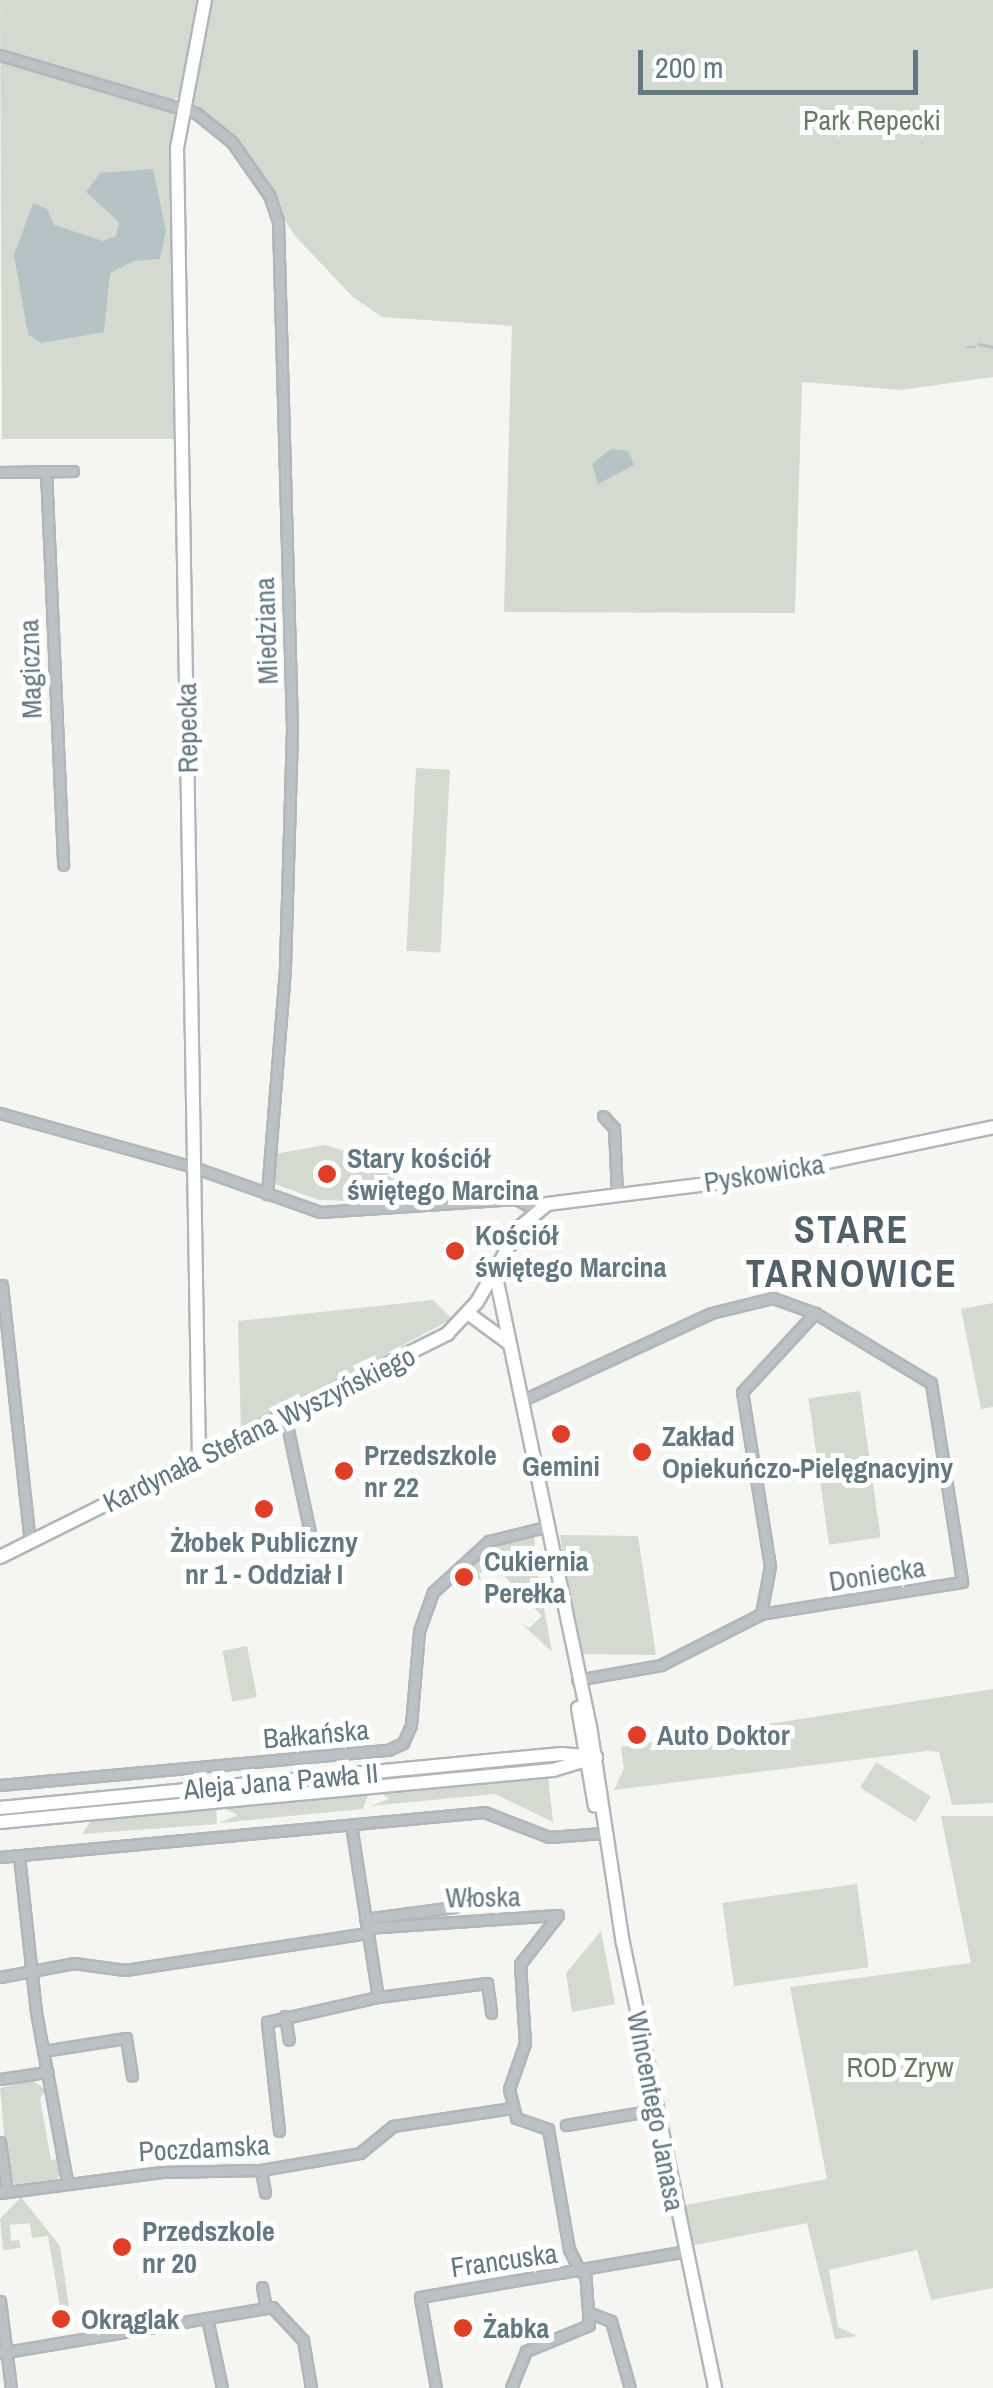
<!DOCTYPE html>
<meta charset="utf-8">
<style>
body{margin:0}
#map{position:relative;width:993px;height:2388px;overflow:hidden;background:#f5f5f1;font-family:"Archivo Narrow",sans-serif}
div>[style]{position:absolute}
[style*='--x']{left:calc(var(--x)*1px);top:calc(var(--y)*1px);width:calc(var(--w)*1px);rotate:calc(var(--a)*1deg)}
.green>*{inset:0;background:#d5dad1;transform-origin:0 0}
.water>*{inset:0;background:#b5c3c6}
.stream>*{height:2.5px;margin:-1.25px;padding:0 1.25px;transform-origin:1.25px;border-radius:1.25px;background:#b5c3c6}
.roads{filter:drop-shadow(2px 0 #b0b7ba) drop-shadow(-2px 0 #b0b7ba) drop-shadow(0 2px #b0b7ba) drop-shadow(0 -2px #b0b7ba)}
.street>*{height:9px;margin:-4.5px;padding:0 4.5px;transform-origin:4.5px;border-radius:4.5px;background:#bbc1c4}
.secondary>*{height:12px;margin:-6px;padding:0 6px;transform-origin:6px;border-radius:6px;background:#fff}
.dots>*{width:28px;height:28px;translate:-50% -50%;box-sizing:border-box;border:5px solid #fff;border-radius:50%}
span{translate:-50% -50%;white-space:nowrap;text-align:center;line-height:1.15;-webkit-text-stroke:10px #fff;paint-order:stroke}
.park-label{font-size:28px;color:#6a7a63}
.street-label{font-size:28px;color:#647882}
.poi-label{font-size:28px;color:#647882;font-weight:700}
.left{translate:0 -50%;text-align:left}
.district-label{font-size:38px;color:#526067;font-weight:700;letter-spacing:2.5px}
.scale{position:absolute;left:638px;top:50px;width:280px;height:45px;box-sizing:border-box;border:5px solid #647882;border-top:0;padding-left:12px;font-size:30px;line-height:35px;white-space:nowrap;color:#647882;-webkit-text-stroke:8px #fff;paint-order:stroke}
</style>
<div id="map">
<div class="green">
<div style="clip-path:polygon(0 0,993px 0,993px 377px,901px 390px,802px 382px,795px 613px,504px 612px,512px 326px,382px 317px,353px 297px,296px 237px,221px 125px,175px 97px,177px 439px,2px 439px)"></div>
<div style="left:416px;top:768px;width:34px;height:183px;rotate:3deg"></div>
<div style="clip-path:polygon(325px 1145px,398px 1167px,399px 1202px,319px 1200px,272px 1183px,274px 1154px)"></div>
<div style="clip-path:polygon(433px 1300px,452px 1319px,241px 1431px,238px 1321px)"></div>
<div style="clip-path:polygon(993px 1303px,993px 1407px,981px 1409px,961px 1309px)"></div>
<div style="left:860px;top:1391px;width:148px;height:52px;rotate:82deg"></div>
<div style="clip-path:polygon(560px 1535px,638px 1536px,656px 1655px,578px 1654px)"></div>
<div style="clip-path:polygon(534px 1536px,536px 1565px,552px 1652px,520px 1622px,529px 1628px,542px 1616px,492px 1563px,479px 1574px,484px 1585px,468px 1567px,493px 1546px)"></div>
<div style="left:247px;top:1646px;width:52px;height:25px;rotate:79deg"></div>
<div style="clip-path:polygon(993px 1689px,993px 1803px,952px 1805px,939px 1752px,927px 1751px,614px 1790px,624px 1769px,621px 1747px)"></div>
<div style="left:876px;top:1762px;width:65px;height:30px;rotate:32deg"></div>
<div style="clip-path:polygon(548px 1775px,553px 1822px,495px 1794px,370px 1806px,389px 1799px,377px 1791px)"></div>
<div style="clip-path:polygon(369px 1792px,363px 1809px,219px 1823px,238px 1815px,220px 1807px)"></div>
<div style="clip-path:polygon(216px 1807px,217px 1824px,82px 1834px,91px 1821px)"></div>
<div style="clip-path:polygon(941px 1816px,993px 1816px,993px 2288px,931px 2300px,917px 2250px,829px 2270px,838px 2327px,858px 2336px,835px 2339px,807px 2223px,691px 2246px,685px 2205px,827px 2179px,790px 1987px,971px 1963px)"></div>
<div style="left:857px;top:1884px;width:84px;height:136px;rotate:82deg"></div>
<div style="clip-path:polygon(601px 1931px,615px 2004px,572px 2012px,566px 1973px)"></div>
<div style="clip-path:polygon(32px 2080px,46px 2090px,40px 2098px,51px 2160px,59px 2159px,61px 2173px,57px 2179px,16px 2185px,8px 2178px,0 2088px)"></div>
<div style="clip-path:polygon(21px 2197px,60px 2246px,69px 2306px,60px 2307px,48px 2236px,32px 2238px,30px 2223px,10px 2225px,11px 2241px,19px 2240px,21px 2248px,3px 2250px,0 2219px)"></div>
</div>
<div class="water">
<div style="clip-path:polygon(153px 169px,166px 231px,160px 259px,134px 261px,110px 273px,104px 332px,41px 343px,28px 334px,14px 255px,33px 203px,47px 209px,54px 225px,103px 241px,116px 236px,119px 222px,86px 192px,100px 173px)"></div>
<div style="clip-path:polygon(611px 449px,628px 451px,634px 465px,598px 484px,592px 464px)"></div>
</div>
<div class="stream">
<div style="--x:978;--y:344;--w:15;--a:11"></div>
<div style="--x:967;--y:347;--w:8;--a:0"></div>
</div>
<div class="roads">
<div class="street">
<div style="--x:0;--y:55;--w:204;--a:16.5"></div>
<div style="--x:196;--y:113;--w:46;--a:38.9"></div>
<div style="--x:232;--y:142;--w:65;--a:55.1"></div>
<div style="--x:269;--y:195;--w:28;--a:71"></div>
<div style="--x:278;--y:221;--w:509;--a:88.42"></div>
<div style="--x:292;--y:730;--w:239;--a:91.7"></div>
<div style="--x:285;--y:969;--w:226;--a:94.6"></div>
<div style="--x:46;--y:471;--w:394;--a:87.5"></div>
<div style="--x:0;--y:472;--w:73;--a:-0.8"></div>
<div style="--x:0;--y:1113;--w:200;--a:15.6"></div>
<div style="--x:193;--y:1167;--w:135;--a:19.5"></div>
<div style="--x:320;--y:1212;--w:196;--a:-3.8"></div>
<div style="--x:516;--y:1199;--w:23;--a:29"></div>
<div style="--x:603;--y:1116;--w:16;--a:47"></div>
<div style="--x:614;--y:1128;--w:65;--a:87.4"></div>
<div style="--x:2;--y:1285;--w:259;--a:83.8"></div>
<div style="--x:523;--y:1400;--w:207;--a:-24.8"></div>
<div style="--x:711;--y:1313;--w:64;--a:-13.6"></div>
<div style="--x:773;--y:1298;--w:45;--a:19.7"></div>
<div style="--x:815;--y:1313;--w:135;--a:31.1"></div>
<div style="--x:931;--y:1383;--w:201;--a:81.1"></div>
<div style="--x:962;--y:1582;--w:204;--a:171"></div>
<div style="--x:761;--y:1614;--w:112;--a:153"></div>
<div style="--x:661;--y:1665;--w:85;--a:169.9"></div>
<div style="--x:285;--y:1416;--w:129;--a:77.9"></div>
<div style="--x:761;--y:1614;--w:49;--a:-79.4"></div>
<div style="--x:770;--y:1566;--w:176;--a:-99.1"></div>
<div style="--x:742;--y:1392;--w:108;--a:-47.3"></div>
<div style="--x:0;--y:1785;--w:390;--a:-5.2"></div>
<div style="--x:388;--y:1750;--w:17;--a:-25"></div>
<div style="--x:403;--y:1743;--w:20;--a:-66"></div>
<div style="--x:411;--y:1725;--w:94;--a:-85.1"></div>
<div style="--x:419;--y:1631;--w:41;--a:-70.3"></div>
<div style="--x:433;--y:1592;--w:76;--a:-42.3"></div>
<div style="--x:489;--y:1541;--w:62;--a:-14"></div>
<div style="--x:351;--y:1825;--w:174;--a:81.1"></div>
<div style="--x:19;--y:1856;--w:157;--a:83.8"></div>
<div style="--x:36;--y:2012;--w:172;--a:79.6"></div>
<div style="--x:0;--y:1857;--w:486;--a:-5.3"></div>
<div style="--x:484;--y:1812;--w:70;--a:21"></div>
<div style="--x:549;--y:1837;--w:54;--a:-4.2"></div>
<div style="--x:558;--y:1915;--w:62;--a:127.8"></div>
<div style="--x:520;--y:1964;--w:79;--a:86.4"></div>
<div style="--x:525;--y:2043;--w:49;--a:109.2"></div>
<div style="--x:509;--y:2089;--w:30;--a:76"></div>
<div style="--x:516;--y:2118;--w:34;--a:19"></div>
<div style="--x:548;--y:2129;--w:122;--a:80.1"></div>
<div style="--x:569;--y:2249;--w:25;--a:64"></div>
<div style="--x:365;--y:1919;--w:90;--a:-7.7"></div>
<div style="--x:366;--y:1928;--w:192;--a:-3.9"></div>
<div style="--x:0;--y:1977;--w:75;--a:-10.7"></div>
<div style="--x:74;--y:1963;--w:51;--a:7.8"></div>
<div style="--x:125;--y:1970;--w:245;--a:-8.7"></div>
<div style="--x:285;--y:2016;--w:24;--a:81"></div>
<div style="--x:43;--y:2051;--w:84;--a:-8.9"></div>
<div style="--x:126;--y:2038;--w:38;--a:81"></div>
<div style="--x:0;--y:2079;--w:48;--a:-8.5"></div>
<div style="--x:566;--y:2125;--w:90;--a:-9.6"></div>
<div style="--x:279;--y:2131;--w:110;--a:-96.3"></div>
<div style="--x:267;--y:2022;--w:114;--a:-12.7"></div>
<div style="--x:378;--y:1997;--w:110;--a:-7.3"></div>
<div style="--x:487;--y:1983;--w:30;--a:82"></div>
<div style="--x:0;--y:2142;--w:50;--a:82"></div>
<div style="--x:261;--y:2170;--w:23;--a:80"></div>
<div style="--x:0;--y:2193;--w:163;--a:-7.4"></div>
<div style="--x:162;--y:2172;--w:99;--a:-1.2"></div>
<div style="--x:261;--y:2170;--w:100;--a:-9.7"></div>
<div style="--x:360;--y:2153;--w:43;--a:-39.3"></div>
<div style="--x:393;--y:2126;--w:120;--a:-8.6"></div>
<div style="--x:262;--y:2287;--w:21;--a:79"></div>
<div style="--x:0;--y:2301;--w:88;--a:82.8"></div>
<div style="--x:590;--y:2313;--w:22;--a:21"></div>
<div style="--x:611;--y:2321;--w:70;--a:74.2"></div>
<div style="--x:207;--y:2318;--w:72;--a:77.9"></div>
<div style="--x:0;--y:2353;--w:276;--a:-9.6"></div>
<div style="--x:272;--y:2307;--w:45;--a:46.8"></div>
<div style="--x:303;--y:2340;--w:49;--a:80.5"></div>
<div style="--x:436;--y:2388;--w:92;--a:-100"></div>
<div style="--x:420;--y:2297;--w:269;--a:-9.8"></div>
<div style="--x:511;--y:2388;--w:40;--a:-68"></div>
<div style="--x:526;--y:2351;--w:68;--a:-22.4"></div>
<div style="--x:589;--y:2325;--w:54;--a:-94.2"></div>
</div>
<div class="secondary">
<div style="--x:495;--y:1272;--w:464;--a:78.2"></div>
<div style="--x:590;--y:1726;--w:219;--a:81.4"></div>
<div style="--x:623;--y:1943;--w:454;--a:78.3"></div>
<div style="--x:469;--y:1314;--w:51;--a:36.2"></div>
<div style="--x:199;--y:1460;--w:1312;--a:-90.96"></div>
<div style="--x:177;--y:148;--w:151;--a:-79.3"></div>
<div style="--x:0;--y:1557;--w:500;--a:-26.5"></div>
<div style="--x:447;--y:1334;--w:44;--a:-46.8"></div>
<div style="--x:477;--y:1302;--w:86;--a:-60.2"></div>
<div style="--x:520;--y:1227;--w:35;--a:-40"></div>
<div style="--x:547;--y:1204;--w:202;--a:-7.1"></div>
<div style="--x:747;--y:1179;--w:251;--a:-11.9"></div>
<div style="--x:578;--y:1708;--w:99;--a:80.2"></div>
<div style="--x:0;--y:1808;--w:564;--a:-5.5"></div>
<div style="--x:561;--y:1754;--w:35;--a:5"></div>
<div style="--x:0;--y:1822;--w:555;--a:-5.37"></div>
<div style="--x:553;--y:1770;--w:45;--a:-16.8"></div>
</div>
</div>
<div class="dots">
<div style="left:327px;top:1174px;background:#e13e26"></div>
<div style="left:455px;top:1251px;background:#e13e26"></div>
<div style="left:561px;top:1434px;background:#e13e26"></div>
<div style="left:642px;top:1452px;background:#e13e26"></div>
<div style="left:344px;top:1471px;background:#e13e26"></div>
<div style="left:264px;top:1509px;background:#e13e26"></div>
<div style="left:464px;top:1577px;background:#e13e26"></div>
<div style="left:637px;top:1735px;background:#e13e26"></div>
<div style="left:122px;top:2247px;background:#e13e26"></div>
<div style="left:61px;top:2319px;background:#e13e26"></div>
<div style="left:463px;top:2328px;background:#e13e26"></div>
</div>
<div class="park-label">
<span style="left:872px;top:120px">Park Repecki</span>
<span style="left:900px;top:2067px">ROD Zryw</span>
</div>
<div class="street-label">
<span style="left:266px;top:631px;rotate:-92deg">Miedziana</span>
<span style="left:30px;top:669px;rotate:-92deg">Magiczna</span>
<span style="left:187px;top:728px;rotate:-91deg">Repecka</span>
<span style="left:764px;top:1173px;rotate:-9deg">Pyskowicka</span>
<span style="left:259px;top:1429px;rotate:-26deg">Kardynała Stefana Wyszyńskiego</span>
<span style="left:877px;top:1574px;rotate:-9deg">Doniecka</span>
<span style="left:316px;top:1734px;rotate:-5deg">Bałkańska</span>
<span style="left:281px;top:1781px;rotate:-5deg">Aleja Jana Pawła II</span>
<span style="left:483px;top:1897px;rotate:-1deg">Włoska</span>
<span style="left:656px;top:2111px;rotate:79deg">Wincentego Janasa</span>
<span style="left:204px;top:2148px;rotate:-3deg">Poczdamska</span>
<span style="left:504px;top:2260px;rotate:-8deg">Francuska</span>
</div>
<div class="poi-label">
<span class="left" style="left:347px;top:1174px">Stary kościół<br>świętego Marcina</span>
<span class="left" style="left:475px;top:1251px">Kościół<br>świętego Marcina</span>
<span class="left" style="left:662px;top:1452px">Zakład<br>Opiekuńczo-Pielęgnacyjny</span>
<span class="left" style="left:364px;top:1471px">Przedszkole<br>nr 22</span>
<span style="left:561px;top:1466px">Gemini</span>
<span style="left:264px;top:1558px">Żłobek Publiczny<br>nr 1 - Oddział I</span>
<span class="left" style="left:484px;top:1577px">Cukiernia<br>Perełka</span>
<span class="left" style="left:657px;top:1735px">Auto Doktor</span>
<span class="left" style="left:142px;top:2247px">Przedszkole<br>nr 20</span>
<span class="left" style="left:81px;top:2319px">Okrąglak</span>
<span class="left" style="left:483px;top:2328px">Żabka</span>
</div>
<div class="district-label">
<span style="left:852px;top:1252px">STARE<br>TARNOWICE</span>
</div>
<div class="scale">200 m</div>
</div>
